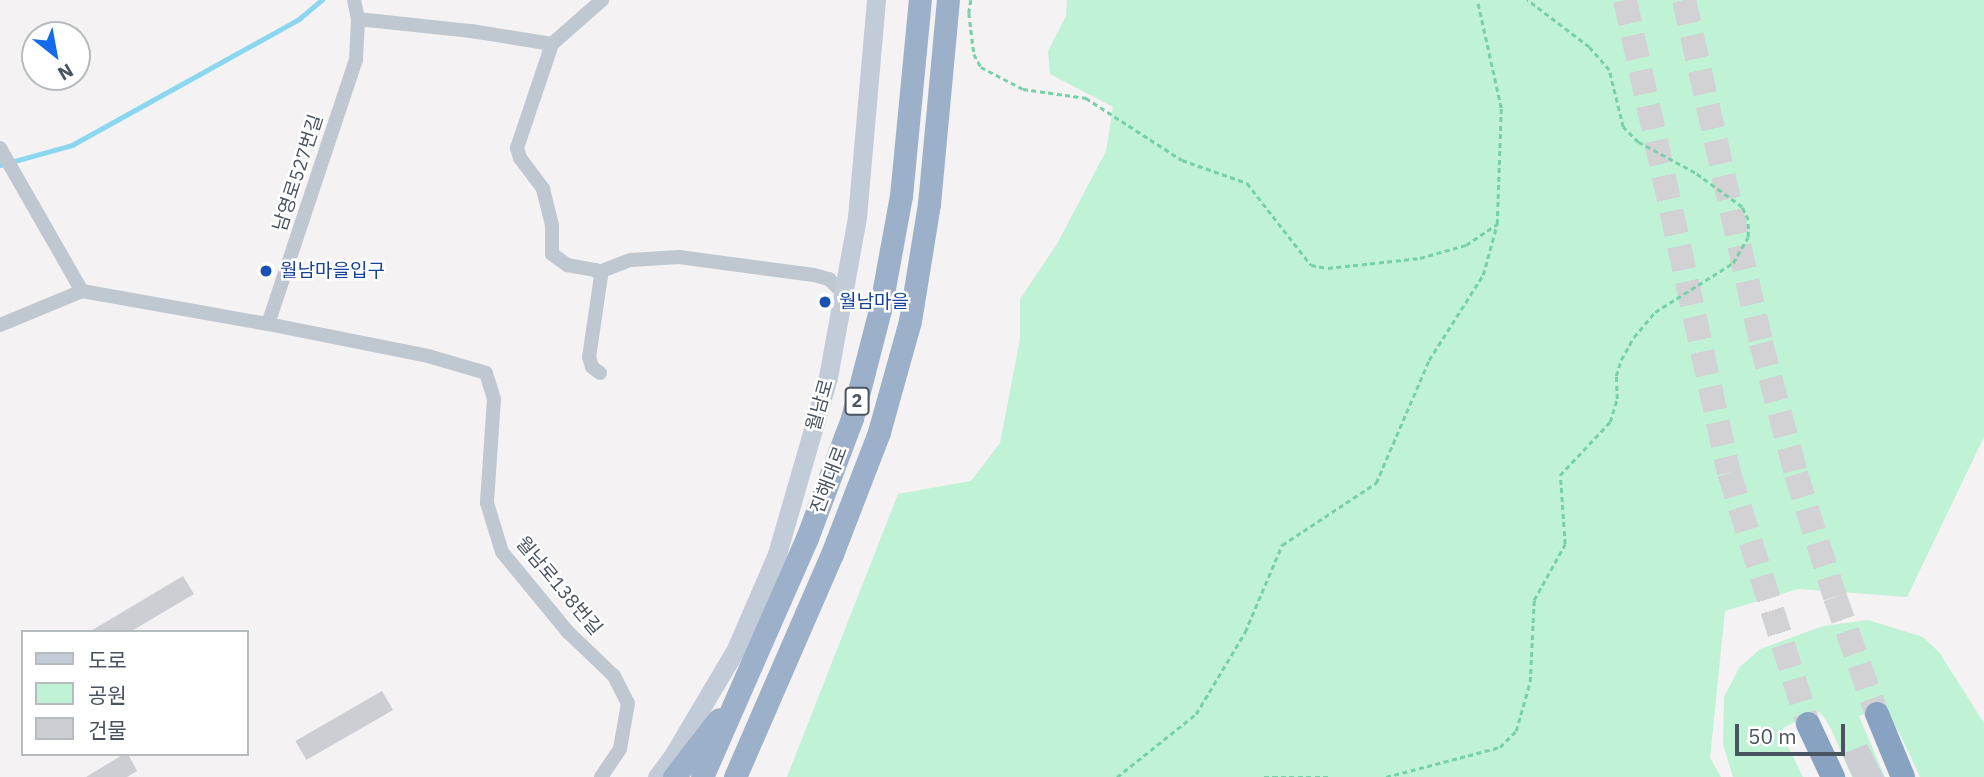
<!DOCTYPE html>
<meta charset="utf-8">
<style>
body{margin:0}
#map{position:relative;width:1984px;height:777px;overflow:hidden;background:#f4f2f2;font-family:"IBM Plex Sans","Noto Sans KR",sans-serif}
div>[style]{position:absolute}
[style*='--x']{left:calc(var(--x)*1px);top:calc(var(--y)*1px);width:calc(var(--w)*1px);rotate:calc(var(--a)*1deg)}
.green>*{inset:0;background:#c0f2d5}
.stream>*{height:4.5px;margin:-2.25px;padding:0 2.25px;transform-origin:2.25px;border-radius:2.25px;background:#8cd7f0}
.building>*{inset:0;background:#ccced4;transform-origin:0 0}
.motorway-tunnel>*{height:24px;margin-top:-12px;transform-origin:0;background:repeating-linear-gradient(90deg,#d2d2d5 0 24px,transparent 0 36px)}
.path>*{height:2.5px;margin-top:-1.25px;transform-origin:0;background:repeating-linear-gradient(90deg,#77d1a8 0 5px,transparent 0 8.5px)}
.minor>*{height:14px;margin:-7px;padding:0 7px;transform-origin:7px;border-radius:7px;background:#bfc8d1}
.secondary>*{height:19px;margin:-9.5px;padding:0 9.5px;transform-origin:9.5px;border-radius:9.5px;background:#c2ccd9}
.trunk>*{height:23px;margin:-11.5px;padding:0 11.5px;transform-origin:11.5px;border-radius:11.5px;background:#9cb1c9}
.motorway>*{height:24px;margin:-12px;padding:0 12px;transform-origin:12px;border-radius:12px;background:#88a2c1}
.dots>*{width:19px;height:19px;translate:-50% -50%;box-sizing:border-box;border:4px solid #fff;border-radius:50%}
span{translate:-50% -50%;white-space:nowrap;text-align:center;line-height:1.15;-webkit-text-stroke:5px #fff;paint-order:stroke}
.shield-label span{padding:2px 5px;background:#fff;border:2px solid;border-radius:5px;-webkit-text-stroke-width:0}
.shield-label{font-size:18px;color:#495460;font-weight:700}
.street-label{font-size:19px;color:#495460}
.transit-label{font-size:19px;color:#164399}
.left{translate:0 -50%;text-align:left}
.legend{position:absolute;left:21px;top:630px;width:228px;height:126px;box-sizing:border-box;background:#fff;border:2px solid #b6bbbf;margin:0;padding:9px 12px;list-style:none;font-size:21px;color:#495460}
.legend li{display:flex;align-items:center;gap:14px;height:35px}
.legend b{width:35px;border:2px solid #b6bbbf}
.north{position:absolute;left:21px;top:21px;width:70px;height:70px;box-sizing:border-box;background:#fff;border:2px solid #b6bbbf;border-radius:50%;rotate:149deg;font-size:19px;font-weight:700;line-height:28px;text-align:center;color:#495460}
.north::after{content:'';display:block;margin:auto;width:24px;height:32px;background:#1469ec;clip-path:polygon(50% 0,100% 100%,50% 72%,0 100%)}
.scale{position:absolute;left:1735px;top:724px;width:110px;height:32px;box-sizing:border-box;border:4px solid #495460;border-top:0;padding-left:9px;font-size:21px;line-height:24px;white-space:nowrap;color:#495460;-webkit-text-stroke:5px #fff;paint-order:stroke}
</style>
<div id="map">
<div class="green">
<div style="clip-path:polygon(1067px 0,1984px 0,1984px 437px,1907px 597px,1798px 589px,1725px 611px,1710px 758px,1721px 777px,787px 777px,898px 494px,971px 481px,1000px 443px,1020px 339px,1020px 299px,1057px 244px,1106px 151px,1113px 107px,1050px 74px,1048px 51px,1066px 16px)"></div>
<div style="clip-path:polygon(1868px 620px,1923px 637px,1939px 652px,1984px 723px,1984px 777px,1920px 777px,1899px 732px,1882px 708px,1859px 716px,1885px 777px,1852px 777px,1831px 729px,1824px 717px,1817px 711px,1783px 728px,1783px 736px,1803px 777px,1733px 777px,1723px 744px,1724px 697px,1739px 668px,1760px 649px,1823px 626px)"></div>
</div>
<div class="stream">
<div style="--x:0;--y:165;--w:75;--a:-15.5"></div>
<div style="--x:72;--y:145;--w:260;--a:-29"></div>
<div style="--x:299;--y:19;--w:30;--a:-40"></div>
</div>
<div class="building">
<div style="clip-path:polygon(183px 576px,194px 594px,130px 632px,89px 632px)"></div>
<div style="left:382px;top:691px;width:22px;height:100px;rotate:60deg"></div>
<div style="clip-path:polygon(1867px 744px,1884px 777px,1853px 777px,1842px 754px)"></div>
<div style="clip-path:polygon(124px 754px,128px 754px,137px 771px,127px 777px,86px 777px)"></div>
</div>
<div class="motorway-tunnel">
<div style="--x:1625;--y:0;--w:484;--a:77.6"></div>
<div style="--x:1729;--y:473;--w:263;--a:72.5"></div>
<div style="--x:1684;--y:0;--w:352;--a:77.3"></div>
<div style="--x:1761;--y:343;--w:136;--a:75"></div>
<div style="--x:1796;--y:474;--w:129;--a:72.4"></div>
<div style="--x:1835;--y:597;--w:124;--a:70.3"></div>
</div>
<div class="path">
<div style="--x:971;--y:0;--w:13;--a:99"></div>
<div style="--x:969;--y:13;--w:41;--a:83"></div>
<div style="--x:974;--y:54;--w:15;--a:62"></div>
<div style="--x:981;--y:67;--w:47;--a:27.6"></div>
<div style="--x:1023;--y:89;--w:64;--a:8.1"></div>
<div style="--x:1086;--y:98;--w:114;--a:32.9"></div>
<div style="--x:1182;--y:160;--w:69;--a:19.5"></div>
<div style="--x:1247;--y:183;--w:104;--a:52"></div>
<div style="--x:1311;--y:265;--w:17;--a:10"></div>
<div style="--x:1328;--y:268;--w:93;--a:-6.2"></div>
<div style="--x:1420;--y:258;--w:48;--a:-15.8"></div>
<div style="--x:1466;--y:245;--w:37;--a:-34"></div>
<div style="--x:1117;--y:777;--w:101;--a:-38.6"></div>
<div style="--x:1196;--y:714;--w:96;--a:-59.1"></div>
<div style="--x:1245;--y:632;--w:95;--a:-67"></div>
<div style="--x:1282;--y:545;--w:113;--a:-33.4"></div>
<div style="--x:1376;--y:483;--w:134;--a:-66.7"></div>
<div style="--x:1429;--y:360;--w:101;--a:-57.6"></div>
<div style="--x:1483;--y:275;--w:53;--a:-74.6"></div>
<div style="--x:1497;--y:224;--w:116;--a:-88"></div>
<div style="--x:1501;--y:108;--w:111;--a:-102.5"></div>
<div style="--x:1264;--y:777;--w:64;--a:0"></div>
<div style="--x:1386;--y:777;--w:118;--a:-14.7"></div>
<div style="--x:1500;--y:747;--w:23;--a:-45"></div>
<div style="--x:1516;--y:731;--w:51;--a:-74.1"></div>
<div style="--x:1530;--y:682;--w:82;--a:-87.2"></div>
<div style="--x:1534;--y:600;--w:64;--a:-61"></div>
<div style="--x:1565;--y:544;--w:69;--a:-94.1"></div>
<div style="--x:1560;--y:475;--w:73;--a:-46.7"></div>
<div style="--x:1610;--y:422;--w:24;--a:-73"></div>
<div style="--x:1617;--y:399;--w:23;--a:-92"></div>
<div style="--x:1616;--y:376;--w:17;--a:-73"></div>
<div style="--x:1621;--y:360;--w:26;--a:-61"></div>
<div style="--x:1634;--y:337;--w:33;--a:-50"></div>
<div style="--x:1655;--y:312;--w:92;--a:-32.1"></div>
<div style="--x:1733;--y:263;--w:30;--a:-60"></div>
<div style="--x:1748;--y:237;--w:17;--a:-90"></div>
<div style="--x:1748;--y:220;--w:14;--a:-115"></div>
<div style="--x:1742;--y:207;--w:58;--a:-144.1"></div>
<div style="--x:1695;--y:173;--w:65;--a:-151.5"></div>
<div style="--x:1638;--y:142;--w:21;--a:-135"></div>
<div style="--x:1623;--y:127;--w:59;--a:-103.8"></div>
<div style="--x:1609;--y:70;--w:30;--a:-131"></div>
<div style="--x:1589;--y:47;--w:78;--a:-142.8"></div>
</div>
<div class="minor">
<div style="--x:358;--y:19;--w:114;--a:6.1"></div>
<div style="--x:471;--y:31;--w:82;--a:9.1"></div>
<div style="--x:552;--y:44;--w:67;--a:-41.3"></div>
<div style="--x:552;--y:44;--w:110;--a:108.6"></div>
<div style="--x:517;--y:148;--w:10;--a:73"></div>
<div style="--x:520;--y:158;--w:39;--a:53"></div>
<div style="--x:543;--y:189;--w:38;--a:76"></div>
<div style="--x:552;--y:226;--w:28;--a:90"></div>
<div style="--x:552;--y:254;--w:19;--a:36"></div>
<div style="--x:567;--y:265;--w:29;--a:10"></div>
<div style="--x:596;--y:270;--w:8;--a:50"></div>
<div style="--x:601;--y:276;--w:82;--a:98.4"></div>
<div style="--x:589;--y:357;--w:10;--a:73"></div>
<div style="--x:592;--y:367;--w:10;--a:37"></div>
<div style="--x:0;--y:148;--w:165;--a:60.2"></div>
<div style="--x:599;--y:272;--w:34;--a:-21"></div>
<div style="--x:631;--y:260;--w:48;--a:-3.6"></div>
<div style="--x:679;--y:257;--w:136;--a:7.6"></div>
<div style="--x:814;--y:275;--w:16;--a:15"></div>
<div style="--x:829;--y:279;--w:20;--a:45"></div>
<div style="--x:268;--y:324;--w:163;--a:11.3"></div>
<div style="--x:428;--y:356;--w:60;--a:16.3"></div>
<div style="--x:486;--y:373;--w:27;--a:73"></div>
<div style="--x:494;--y:399;--w:104;--a:93.9"></div>
<div style="--x:487;--y:503;--w:51;--a:73"></div>
<div style="--x:502;--y:552;--w:104;--a:50.5"></div>
<div style="--x:568;--y:632;--w:64;--a:43.7"></div>
<div style="--x:614;--y:676;--w:30;--a:63"></div>
<div style="--x:628;--y:703;--w:47;--a:99.9"></div>
<div style="--x:620;--y:749;--w:34;--a:124"></div>
<div style="--x:0;--y:325;--w:89;--a:-22.5"></div>
<div style="--x:82;--y:291;--w:189;--a:10.1"></div>
<div style="--x:268;--y:324;--w:278;--a:-71.6"></div>
<div style="--x:356;--y:60;--w:41;--a:-87.2"></div>
<div style="--x:358;--y:19;--w:19;--a:-102"></div>
</div>
<div class="secondary">
<div style="--x:657;--y:777;--w:25;--a:-53"></div>
<div style="--x:672;--y:757;--w:126;--a:-59.3"></div>
<div style="--x:736;--y:649;--w:103;--a:-66.7"></div>
<div style="--x:777;--y:554;--w:184;--a:-73.9"></div>
<div style="--x:828;--y:377;--w:163;--a:-79.7"></div>
<div style="--x:857;--y:217;--w:218;--a:-85"></div>
</div>
<div class="trunk">
<div style="--x:674;--y:777;--w:73;--a:-52.2"></div>
<div style="--x:702;--y:777;--w:261;--a:-66.3"></div>
<div style="--x:807;--y:538;--w:128;--a:-69.4"></div>
<div style="--x:852;--y:418;--w:112;--a:-75.5"></div>
<div style="--x:880;--y:310;--w:116;--a:-79.6"></div>
<div style="--x:901;--y:196;--w:197;--a:-84.5"></div>
<div style="--x:735;--y:777;--w:243;--a:-66.5"></div>
<div style="--x:832;--y:554;--w:131;--a:-68.9"></div>
<div style="--x:879;--y:432;--w:115;--a:-74.4"></div>
<div style="--x:910;--y:321;--w:119;--a:-80.8"></div>
<div style="--x:929;--y:204;--w:205;--a:-84.7"></div>
</div>
<div class="motorway">
<div style="--x:1877;--y:714;--w:68;--a:67.6"></div>
<div style="--x:1808;--y:724;--w:59;--a:64.7"></div>
</div>
<div class="dots">
<div style="left:266px;top:271px;background:#1a4fb4"></div>
<div style="left:825px;top:302px;background:#1a4fb4"></div>
</div>
<div class="shield-label">
<span style="left:857px;top:401px">2</span>
</div>
<div class="street-label">
<span style="left:298px;top:173px;rotate:-72deg">남영로527번길</span>
<span style="left:820px;top:405px;rotate:-74deg">월남로</span>
<span style="left:829px;top:480px;rotate:-69deg">진해대로</span>
<span style="left:559px;top:586px;rotate:50deg">월남로138번길</span>
</div>
<div class="transit-label">
<span class="left" style="left:280px;top:271px">월남마을입구</span>
<span class="left" style="left:839px;top:302px">월남마을</span>
</div>
<ul class="legend">
<li><b style="height:9px;background:#c2ccd9"></b>도로</li>
<li><b style="height:19px;background:#c0f2d5"></b>공원</li>
<li><b style="height:19px;background:#ccced4"></b>건물</li>
</ul>
<div class="north">N</div>
<div class="scale">50 m</div>
</div>
